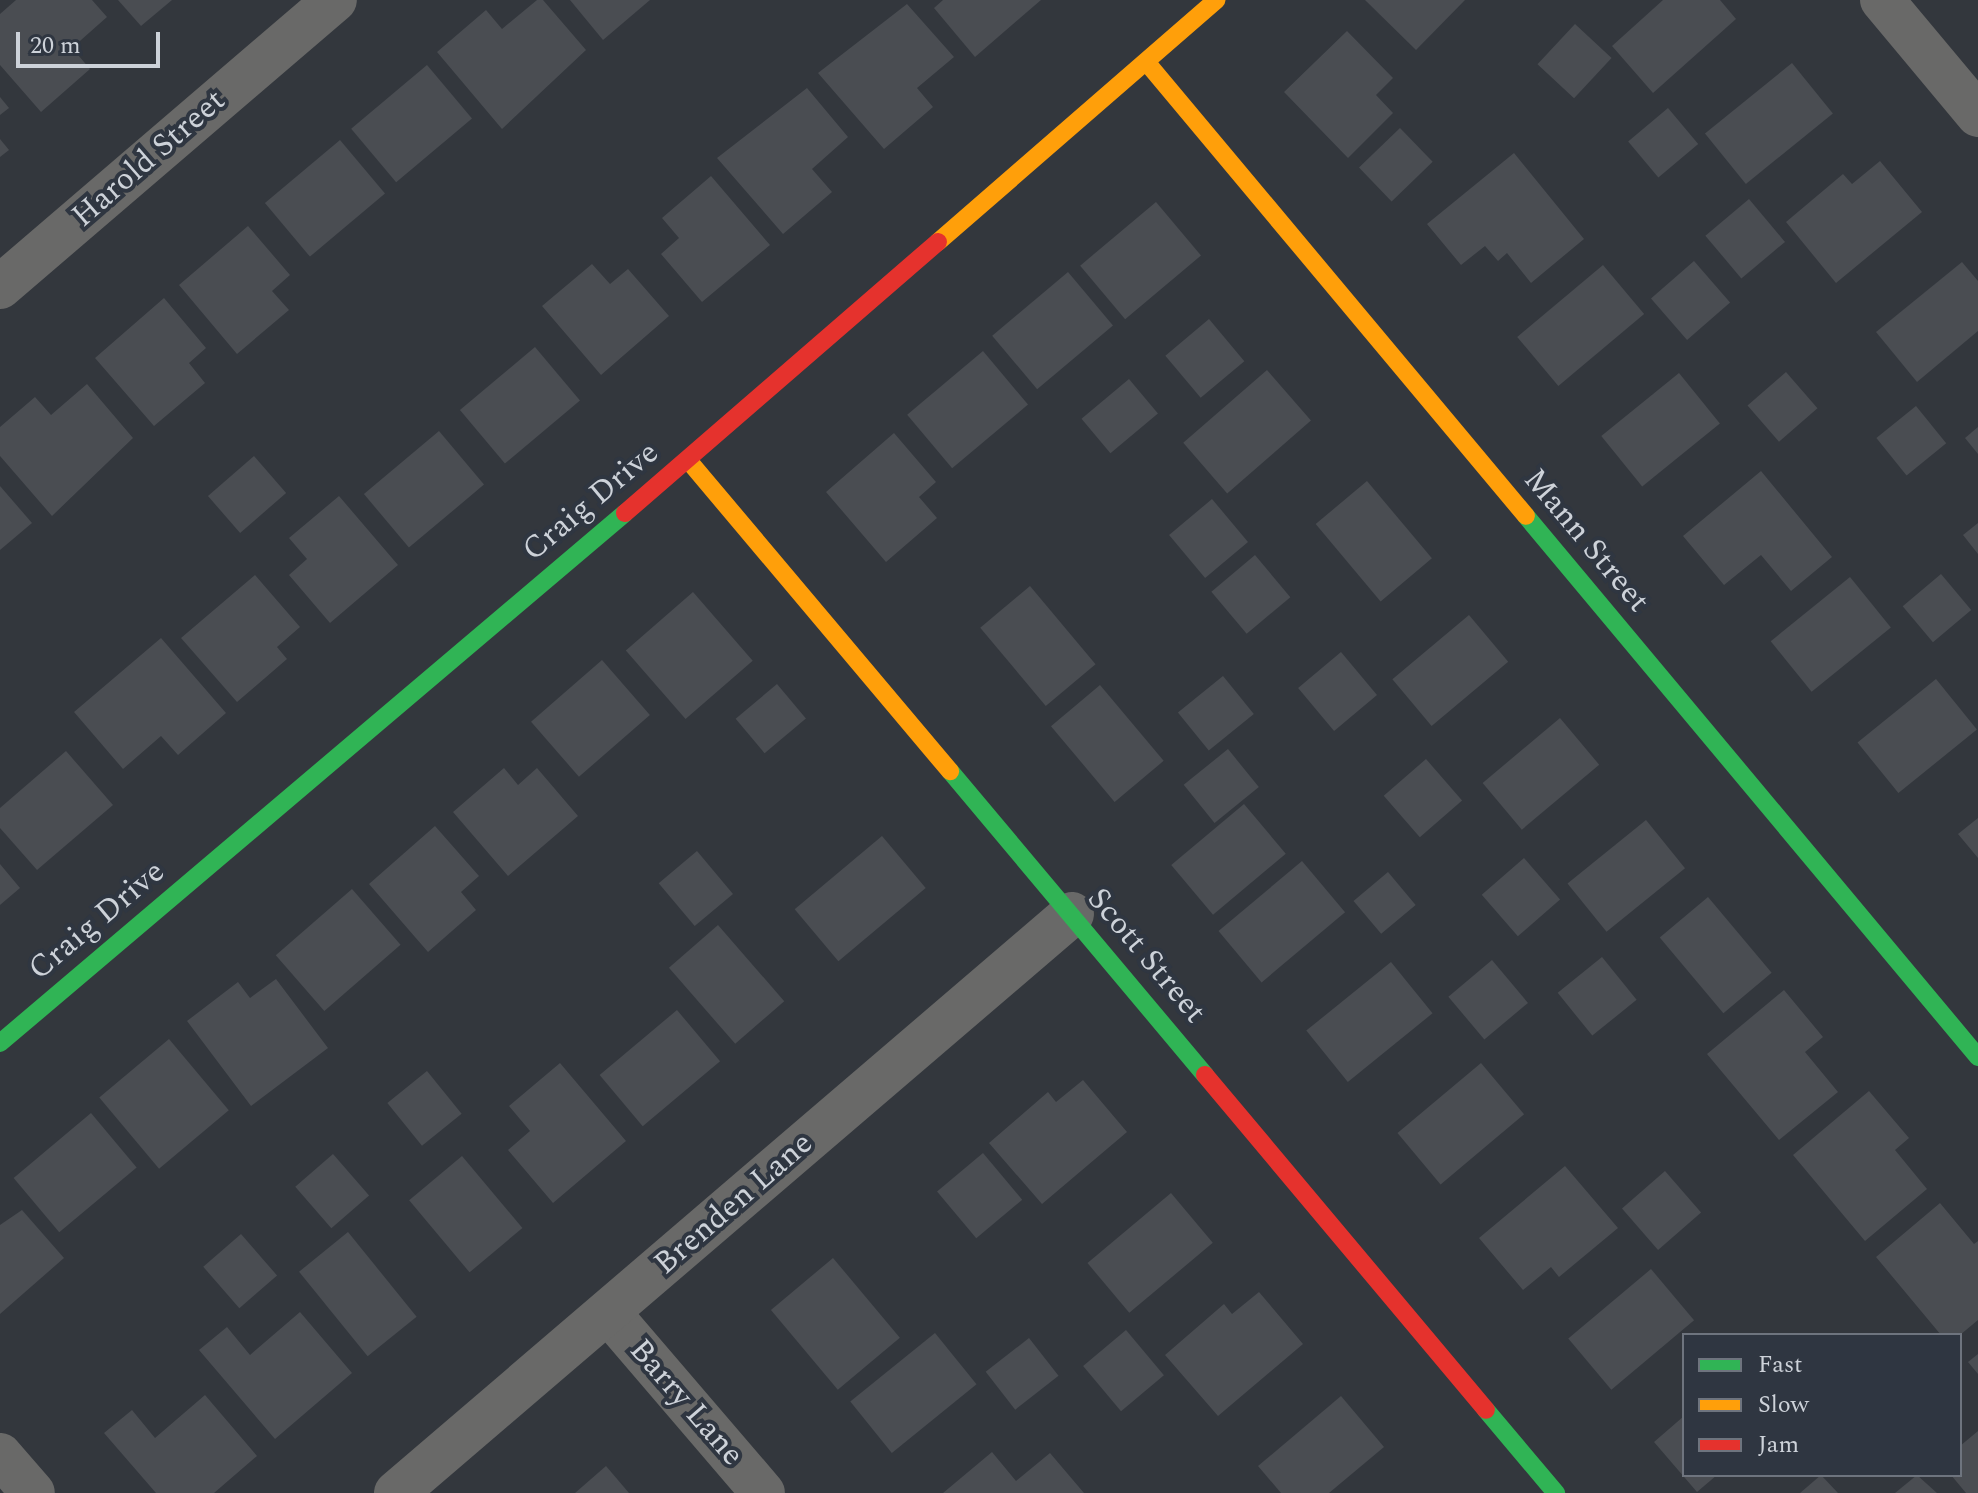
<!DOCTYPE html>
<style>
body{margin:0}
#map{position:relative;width:1978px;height:1493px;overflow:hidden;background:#33373d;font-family:Spectral,serif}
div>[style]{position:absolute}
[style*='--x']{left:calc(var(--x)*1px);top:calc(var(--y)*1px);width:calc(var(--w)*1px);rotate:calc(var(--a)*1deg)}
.building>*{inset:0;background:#4a4d52;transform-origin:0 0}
.street>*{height:44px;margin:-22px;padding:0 22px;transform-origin:22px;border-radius:22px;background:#696968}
.fast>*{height:18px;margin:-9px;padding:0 9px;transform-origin:9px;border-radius:9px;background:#30b455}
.slow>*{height:18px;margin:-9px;padding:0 9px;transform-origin:9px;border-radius:9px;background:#ff9f0a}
.jam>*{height:18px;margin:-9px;padding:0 9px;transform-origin:9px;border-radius:9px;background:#e5322d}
span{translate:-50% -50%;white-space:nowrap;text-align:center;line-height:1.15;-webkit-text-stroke:8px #2f3641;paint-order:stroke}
.street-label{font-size:32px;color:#cdd2d9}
.legend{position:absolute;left:1682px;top:1333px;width:280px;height:144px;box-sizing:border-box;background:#2f3641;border:2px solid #6e747e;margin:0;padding:10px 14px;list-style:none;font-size:24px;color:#cdd2d9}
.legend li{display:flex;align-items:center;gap:16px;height:40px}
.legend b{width:40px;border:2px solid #6e747e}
.scale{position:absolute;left:16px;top:32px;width:144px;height:36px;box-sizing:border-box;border:4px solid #cdd2d9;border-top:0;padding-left:10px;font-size:24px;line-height:28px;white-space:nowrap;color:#cdd2d9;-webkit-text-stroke:6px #2f3641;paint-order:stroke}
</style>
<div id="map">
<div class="building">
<div style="clip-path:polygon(16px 0,92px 0,107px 17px,72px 48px,90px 69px,41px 112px,0 65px,0 14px)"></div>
<div style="clip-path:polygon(118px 0,172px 0,141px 26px)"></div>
<div style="clip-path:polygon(537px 0,543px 0,586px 50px,502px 129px,437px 52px,486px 10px,502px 29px)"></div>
<div style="clip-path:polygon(570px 0,650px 0,603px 40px)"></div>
<div style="clip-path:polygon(943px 0,1041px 0,975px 57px,934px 8px)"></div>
<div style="clip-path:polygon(1365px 0,1465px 0,1416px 50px)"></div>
<div style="clip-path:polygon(1663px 0,1720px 0,1736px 19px,1653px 93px,1612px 46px)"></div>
<div style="clip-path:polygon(907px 4px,954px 57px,917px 88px,933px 107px,884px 149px,818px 73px)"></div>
<div style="left:1575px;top:24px;width:50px;height:55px;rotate:43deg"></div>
<div style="clip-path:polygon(1347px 31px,1393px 78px,1376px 95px,1393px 113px,1348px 158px,1284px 92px)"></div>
<div style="left:1792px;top:63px;width:65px;height:112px;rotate:51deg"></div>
<div style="left:427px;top:65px;width:70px;height:99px;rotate:50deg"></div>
<div style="clip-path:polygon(807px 88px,848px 137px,812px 169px,832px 192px,783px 234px,717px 158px)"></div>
<div style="clip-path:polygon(0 97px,9px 108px,0 115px)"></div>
<div style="left:1668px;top:108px;width:47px;height:52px;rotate:50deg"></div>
<div style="left:1400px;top:128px;width:47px;height:57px;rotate:46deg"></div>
<div style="clip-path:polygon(0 139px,9px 150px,0 157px)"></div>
<div style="left:340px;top:140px;width:70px;height:98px;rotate:50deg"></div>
<div style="clip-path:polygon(1514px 153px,1584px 239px,1531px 283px,1507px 253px,1498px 261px,1485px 246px,1461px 265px,1427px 224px)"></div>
<div style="clip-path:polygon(1880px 161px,1922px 212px,1836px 283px,1786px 222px,1843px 174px,1852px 184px)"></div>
<div style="clip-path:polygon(711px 176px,770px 245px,702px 302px,661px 254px,679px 238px,662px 218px)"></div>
<div style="left:1749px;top:199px;width:56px;height:57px;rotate:50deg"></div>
<div style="left:1156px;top:202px;width:70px;height:99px;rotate:50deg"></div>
<div style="clip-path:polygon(248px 226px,290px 275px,272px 291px,289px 310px,237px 354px,179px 285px)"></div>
<div style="left:1694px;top:261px;width:55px;height:57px;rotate:49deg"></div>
<div style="clip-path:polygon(1962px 262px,1978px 281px,1978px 331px,1917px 382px,1876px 332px)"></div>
<div style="clip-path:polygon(592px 264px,610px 284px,628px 269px,669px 316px,601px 375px,542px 306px)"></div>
<div style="left:1603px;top:265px;width:64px;height:112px;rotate:50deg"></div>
<div style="left:1068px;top:272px;width:70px;height:99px;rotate:50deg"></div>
<div style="clip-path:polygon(164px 298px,206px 348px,189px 363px,205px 383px,154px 426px,95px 358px)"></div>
<div style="left:1209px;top:319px;width:55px;height:57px;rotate:50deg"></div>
<div style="left:535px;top:347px;width:70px;height:98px;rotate:50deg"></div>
<div style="left:983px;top:351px;width:70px;height:99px;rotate:50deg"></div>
<div style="left:1267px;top:370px;width:67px;height:111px;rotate:49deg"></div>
<div style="left:1786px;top:372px;width:48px;height:51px;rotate:49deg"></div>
<div style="left:1679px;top:373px;width:65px;height:100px;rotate:51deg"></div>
<div style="left:1129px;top:379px;width:45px;height:62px;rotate:50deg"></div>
<div style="clip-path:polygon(87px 384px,133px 438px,52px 516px,0 456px,0 427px,35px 397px,51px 415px)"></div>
<div style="left:1916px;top:406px;width:48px;height:51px;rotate:51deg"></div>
<div style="clip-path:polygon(1978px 427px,1978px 454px,1965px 438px)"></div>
<div style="left:439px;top:431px;width:70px;height:98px;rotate:50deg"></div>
<div style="clip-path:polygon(894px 433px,936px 482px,919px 497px,937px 518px,886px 562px,826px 492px)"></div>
<div style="left:254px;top:456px;width:49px;height:61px;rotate:49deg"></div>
<div style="clip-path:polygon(1761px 471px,1832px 557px,1791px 591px,1761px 555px,1724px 585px,1683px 536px)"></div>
<div style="left:1367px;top:481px;width:101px;height:67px;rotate:50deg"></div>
<div style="clip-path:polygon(0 486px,32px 523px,0 550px)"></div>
<div style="clip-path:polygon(339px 496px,398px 565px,330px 623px,289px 575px,307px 559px,289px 538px)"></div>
<div style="left:1212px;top:499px;width:56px;height:56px;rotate:50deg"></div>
<div style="clip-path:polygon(1978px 523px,1978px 554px,1963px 535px)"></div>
<div style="left:1255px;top:555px;width:55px;height:57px;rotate:50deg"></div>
<div style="left:1941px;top:574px;width:47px;height:50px;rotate:50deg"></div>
<div style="clip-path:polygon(255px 575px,300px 627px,277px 647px,287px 659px,237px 702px,181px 638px)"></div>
<div style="left:1850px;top:577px;width:65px;height:102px;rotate:51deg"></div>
<div style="left:1030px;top:586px;width:102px;height:65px;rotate:50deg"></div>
<div style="left:693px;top:592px;width:91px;height:89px;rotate:49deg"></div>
<div style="left:1469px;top:615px;width:61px;height:100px;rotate:50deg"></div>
<div style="clip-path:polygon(161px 638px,226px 713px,178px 755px,161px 736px,123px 769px,74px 712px)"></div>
<div style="left:1341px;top:652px;width:56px;height:56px;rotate:50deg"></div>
<div style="left:602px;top:660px;width:73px;height:94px;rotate:49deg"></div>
<div style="left:1223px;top:676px;width:49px;height:58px;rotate:51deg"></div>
<div style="left:1936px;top:679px;width:65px;height:101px;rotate:51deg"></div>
<div style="left:777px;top:684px;width:45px;height:54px;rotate:50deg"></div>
<div style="left:1100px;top:685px;width:99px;height:64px;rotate:50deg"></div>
<div style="left:1560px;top:718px;width:61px;height:101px;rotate:50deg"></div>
<div style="left:1228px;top:749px;width:49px;height:57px;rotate:51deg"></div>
<div style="clip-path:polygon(66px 751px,113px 805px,37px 870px,0 828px,0 808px)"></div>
<div style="left:1426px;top:759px;width:55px;height:56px;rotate:49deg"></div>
<div style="clip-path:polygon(504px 768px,518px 785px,537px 768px,578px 816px,508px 876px,453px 812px)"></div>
<div style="left:1244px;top:804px;width:65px;height:95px;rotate:50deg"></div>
<div style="clip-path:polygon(1978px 818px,1978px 858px,1958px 834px)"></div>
<div style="left:1646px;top:820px;width:62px;height:101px;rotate:51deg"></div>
<div style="clip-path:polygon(435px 826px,479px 876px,461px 892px,476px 910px,428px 952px,369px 884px)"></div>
<div style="left:882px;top:836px;width:68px;height:114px;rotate:50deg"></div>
<div style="left:697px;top:851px;width:56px;height:50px;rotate:50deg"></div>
<div style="left:1524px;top:858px;width:55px;height:56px;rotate:49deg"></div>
<div style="left:1302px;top:861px;width:67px;height:109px;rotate:50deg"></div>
<div style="clip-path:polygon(0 864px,20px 888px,0 905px)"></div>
<div style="left:1388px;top:872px;width:43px;height:45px;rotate:50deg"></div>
<div style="left:352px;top:889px;width:74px;height:101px;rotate:49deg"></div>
<div style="left:1708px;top:897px;width:99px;height:63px;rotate:50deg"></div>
<div style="left:718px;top:925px;width:101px;height:65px;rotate:49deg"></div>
<div style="left:1602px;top:957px;width:55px;height:57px;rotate:51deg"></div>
<div style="left:1492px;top:960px;width:56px;height:57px;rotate:50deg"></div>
<div style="left:1391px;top:962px;width:66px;height:109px;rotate:51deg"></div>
<div style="clip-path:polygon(276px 979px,328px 1048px,251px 1106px,187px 1021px,238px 982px,250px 998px)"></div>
<div style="clip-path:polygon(1784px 990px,1823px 1037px,1805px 1052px,1838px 1092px,1779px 1140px,1707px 1054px)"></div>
<div style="left:677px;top:1010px;width:67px;height:101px;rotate:50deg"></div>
<div style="left:169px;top:1039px;width:93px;height:91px;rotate:50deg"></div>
<div style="clip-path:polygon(560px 1063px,626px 1141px,553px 1203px,508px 1150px,530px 1131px,509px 1106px)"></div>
<div style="left:1481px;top:1063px;width:67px;height:109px;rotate:50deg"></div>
<div style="left:427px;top:1071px;width:55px;height:51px;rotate:51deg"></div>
<div style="clip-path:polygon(1083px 1080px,1127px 1132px,1042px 1204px,989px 1143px,1048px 1092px,1056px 1102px)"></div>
<div style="clip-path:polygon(1869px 1091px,1909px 1138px,1895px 1150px,1927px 1189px,1865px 1241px,1793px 1155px)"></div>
<div style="left:91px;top:1113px;width:71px;height:101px;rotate:50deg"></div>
<div style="left:983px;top:1153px;width:61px;height:60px;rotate:50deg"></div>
<div style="left:333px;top:1154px;width:55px;height:50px;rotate:49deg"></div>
<div style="left:462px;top:1156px;width:94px;height:69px;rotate:50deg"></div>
<div style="clip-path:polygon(1565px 1166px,1618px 1228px,1559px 1277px,1551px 1267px,1523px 1290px,1479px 1238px)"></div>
<div style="left:1665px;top:1171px;width:55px;height:57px;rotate:49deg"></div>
<div style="left:1171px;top:1193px;width:65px;height:109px;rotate:50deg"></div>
<div style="clip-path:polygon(1940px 1203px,1974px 1244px,1978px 1241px,1978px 1320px,1960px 1335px,1941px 1335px,1876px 1257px)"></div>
<div style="clip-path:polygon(22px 1210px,64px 1258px,0 1314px,0 1225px)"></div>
<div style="left:348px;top:1232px;width:109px;height:63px;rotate:51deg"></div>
<div style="left:241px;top:1234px;width:55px;height:50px;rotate:49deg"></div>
<div style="left:833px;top:1258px;width:104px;height:81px;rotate:50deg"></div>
<div style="left:1651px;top:1269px;width:67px;height:108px;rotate:50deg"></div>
<div style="clip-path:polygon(1259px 1292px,1303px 1344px,1218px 1416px,1165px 1355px,1224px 1304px,1232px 1314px)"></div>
<div style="clip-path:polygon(300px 1312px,352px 1373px,275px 1439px,199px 1350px,227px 1327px,250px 1355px)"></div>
<div style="left:1126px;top:1330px;width:59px;height:56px;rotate:50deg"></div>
<div style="left:935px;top:1333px;width:66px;height:109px;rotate:51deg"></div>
<div style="left:1029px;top:1338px;width:48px;height:55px;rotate:52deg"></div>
<div style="clip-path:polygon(1978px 1354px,1978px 1374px,1968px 1362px)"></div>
<div style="clip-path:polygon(205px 1395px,257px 1456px,214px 1493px,156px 1493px,104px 1433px,132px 1410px,155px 1438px)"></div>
<div style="clip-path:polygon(1341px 1396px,1384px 1447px,1329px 1493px,1281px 1493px,1258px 1466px)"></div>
<div style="clip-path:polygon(1684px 1416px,1684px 1475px,1717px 1475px,1697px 1492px,1654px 1442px)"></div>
<div style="clip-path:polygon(1978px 1431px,1978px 1493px,1966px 1493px,1951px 1475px,1960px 1475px,1960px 1446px)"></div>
<div style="clip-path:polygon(992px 1452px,1016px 1481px,1050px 1453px,1084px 1493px,943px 1493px)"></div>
<div style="clip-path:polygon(606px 1466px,629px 1493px,575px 1493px)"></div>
<div style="clip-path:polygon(1821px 1475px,1838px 1493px,1800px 1493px)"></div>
<div style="clip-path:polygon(1917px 1475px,1937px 1493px,1895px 1493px)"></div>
</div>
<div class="street">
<div style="--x:1882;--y:0;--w:150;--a:50.1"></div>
<div style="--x:0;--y:287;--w:441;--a:-40.6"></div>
<div style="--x:608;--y:1312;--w:238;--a:49.4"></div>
<div style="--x:0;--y:1455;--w:50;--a:49"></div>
<div style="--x:396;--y:1493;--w:890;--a:-40.58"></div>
</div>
<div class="fast">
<div style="--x:1526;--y:516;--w:705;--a:50.12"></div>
<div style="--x:950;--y:771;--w:397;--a:50"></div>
<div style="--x:0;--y:1043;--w:819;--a:-40.3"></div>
<div style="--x:1486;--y:1410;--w:109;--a:49.9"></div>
</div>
<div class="slow">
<div style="--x:1148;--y:64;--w:589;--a:50.09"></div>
<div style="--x:938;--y:242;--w:369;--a:-41"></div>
<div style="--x:688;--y:460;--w:407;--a:49.9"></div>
</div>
<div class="jam">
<div style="--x:625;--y:513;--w:414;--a:-40.9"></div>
<div style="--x:1205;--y:1075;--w:437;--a:50"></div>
</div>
<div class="street-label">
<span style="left:149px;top:159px;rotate:-41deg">Harold Street</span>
<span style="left:591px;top:502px;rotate:-40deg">Craig Drive</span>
<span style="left:1586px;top:541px;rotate:50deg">Mann Street</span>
<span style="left:97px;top:921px;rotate:-40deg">Craig Drive</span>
<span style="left:1146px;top:956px;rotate:50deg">Scott Street</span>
<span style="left:734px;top:1204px;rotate:-41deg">Brenden Lane</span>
<span style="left:686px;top:1403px;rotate:49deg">Barry Lane</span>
</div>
<ul class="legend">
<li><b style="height:10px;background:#30b455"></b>Fast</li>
<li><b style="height:10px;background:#ff9f0a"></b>Slow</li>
<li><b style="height:10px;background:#e5322d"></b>Jam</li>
</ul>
<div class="scale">20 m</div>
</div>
